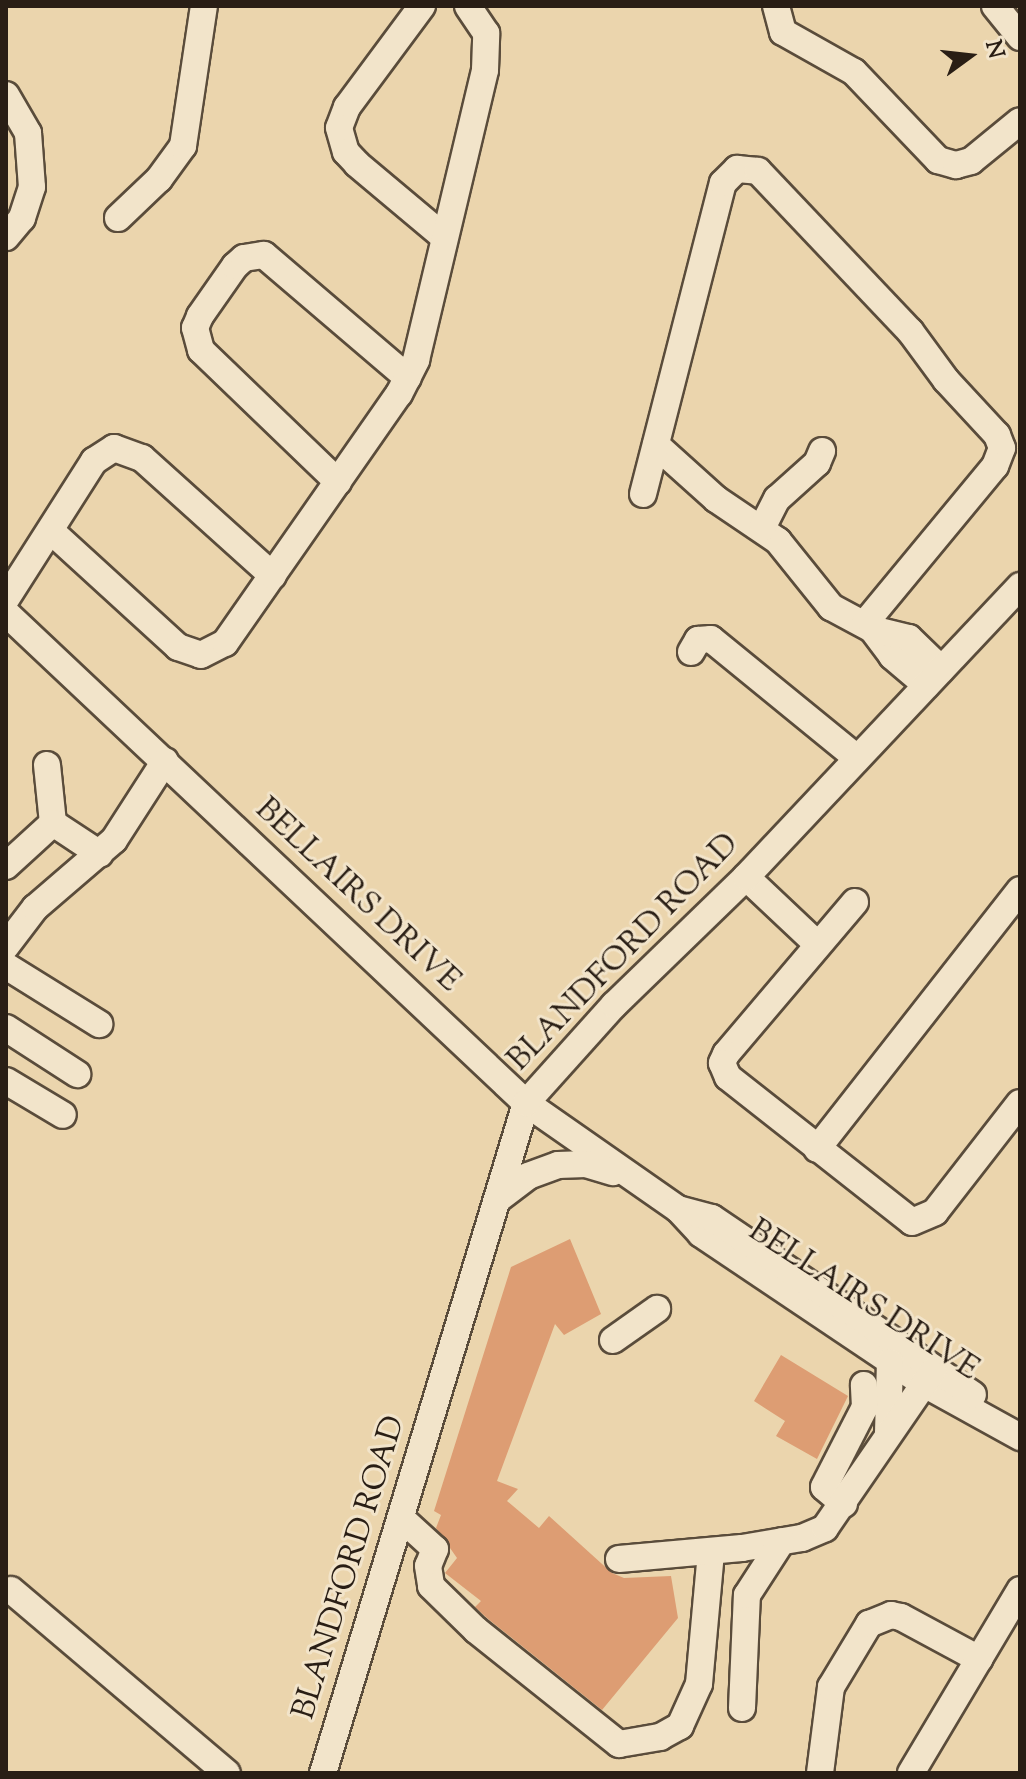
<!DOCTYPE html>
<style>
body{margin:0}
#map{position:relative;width:1026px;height:1779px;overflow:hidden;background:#ebd5ad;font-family:"Sorts Mill Goudy",serif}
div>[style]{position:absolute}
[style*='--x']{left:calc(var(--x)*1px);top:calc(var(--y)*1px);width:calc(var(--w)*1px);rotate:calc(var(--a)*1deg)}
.building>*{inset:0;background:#dd9d73}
.roads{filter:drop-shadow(2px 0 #5a4c3b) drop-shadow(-2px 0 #5a4c3b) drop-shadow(0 2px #5a4c3b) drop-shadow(0 -2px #5a4c3b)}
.minor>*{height:26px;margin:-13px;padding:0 13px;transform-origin:13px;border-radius:13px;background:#f2e4ca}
span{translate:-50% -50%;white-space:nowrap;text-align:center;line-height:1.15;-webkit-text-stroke:6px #f2e4ca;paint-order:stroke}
.street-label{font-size:32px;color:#291e15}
.frame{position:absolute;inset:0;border:8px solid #291e15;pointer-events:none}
.north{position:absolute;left:930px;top:16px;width:80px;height:80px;-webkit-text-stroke:6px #f2e4ca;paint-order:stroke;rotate:75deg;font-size:22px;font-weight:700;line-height:32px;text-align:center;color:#291e15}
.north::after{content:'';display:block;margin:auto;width:28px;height:36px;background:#291e15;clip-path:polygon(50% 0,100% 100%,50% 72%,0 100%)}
</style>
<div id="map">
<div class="building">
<div style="clip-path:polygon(570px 1239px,601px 1314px,564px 1335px,555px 1324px,497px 1481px,518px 1489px,507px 1501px,539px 1528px,549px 1516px,612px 1573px,624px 1578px,671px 1576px,678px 1618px,602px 1710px,487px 1618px,475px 1607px,481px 1601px,445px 1573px,457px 1558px,436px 1528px,441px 1515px,434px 1511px,511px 1267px)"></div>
<div style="clip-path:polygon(781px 1355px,848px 1396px,817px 1459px,776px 1436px,785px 1421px,754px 1401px)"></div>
</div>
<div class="roads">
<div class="minor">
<div style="--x:422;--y:6;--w:126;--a:126.6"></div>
<div style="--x:347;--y:107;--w:22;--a:111"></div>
<div style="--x:339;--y:128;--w:25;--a:74"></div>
<div style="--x:346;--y:152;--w:16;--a:47"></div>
<div style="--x:357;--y:164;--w:114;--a:40"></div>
<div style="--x:776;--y:6;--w:27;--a:75"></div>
<div style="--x:783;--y:32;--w:81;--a:29.4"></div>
<div style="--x:854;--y:72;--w:122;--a:46.3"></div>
<div style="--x:938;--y:160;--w:19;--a:16"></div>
<div style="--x:956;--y:165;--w:16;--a:-15"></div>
<div style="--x:971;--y:161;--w:63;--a:-39.2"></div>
<div style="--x:995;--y:6;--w:40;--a:51"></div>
<div style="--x:6;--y:95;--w:44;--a:59.9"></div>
<div style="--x:28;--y:133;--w:54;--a:85.8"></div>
<div style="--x:32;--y:187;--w:33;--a:108"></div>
<div style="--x:22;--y:218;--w:25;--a:130"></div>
<div style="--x:118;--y:218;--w:57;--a:-43.6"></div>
<div style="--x:159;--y:179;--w:41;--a:-54"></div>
<div style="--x:183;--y:146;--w:142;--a:-81.5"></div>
<div style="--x:656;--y:445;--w:81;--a:42"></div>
<div style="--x:716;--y:499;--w:75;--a:34.1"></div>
<div style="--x:778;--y:541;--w:85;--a:51.2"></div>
<div style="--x:831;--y:607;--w:47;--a:28.2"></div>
<div style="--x:872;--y:629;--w:34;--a:53"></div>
<div style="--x:892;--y:656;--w:45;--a:40.5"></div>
<div style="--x:338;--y:482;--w:190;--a:-136.1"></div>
<div style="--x:201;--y:350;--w:23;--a:-105"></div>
<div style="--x:195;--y:328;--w:13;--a:-67"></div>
<div style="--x:200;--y:316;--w:61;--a:-55"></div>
<div style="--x:235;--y:266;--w:12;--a:-42"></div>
<div style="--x:244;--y:258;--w:20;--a:-9"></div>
<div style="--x:264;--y:255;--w:189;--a:40.5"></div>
<div style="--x:643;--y:494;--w:321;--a:-75.6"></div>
<div style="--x:723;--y:183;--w:20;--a:-45"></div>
<div style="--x:737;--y:169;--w:21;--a:5"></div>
<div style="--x:758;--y:171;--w:221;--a:46.5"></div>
<div style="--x:910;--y:331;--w:61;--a:53.7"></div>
<div style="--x:946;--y:380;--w:75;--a:47.2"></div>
<div style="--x:997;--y:435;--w:14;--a:69"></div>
<div style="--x:1002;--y:448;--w:19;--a:111"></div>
<div style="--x:995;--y:466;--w:204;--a:129.6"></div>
<div style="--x:762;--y:528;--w:33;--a:-63"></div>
<div style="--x:777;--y:499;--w:54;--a:-42"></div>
<div style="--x:817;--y:463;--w:13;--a:-67"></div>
<div style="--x:51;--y:531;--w:172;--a:42.4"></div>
<div style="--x:178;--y:647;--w:24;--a:19"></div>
<div style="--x:201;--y:655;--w:27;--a:-27"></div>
<div style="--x:225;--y:643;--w:304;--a:-55.1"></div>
<div style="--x:399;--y:394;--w:38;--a:-63"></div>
<div style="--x:416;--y:360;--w:298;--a:-76.6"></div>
<div style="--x:485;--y:70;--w:37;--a:-88"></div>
<div style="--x:486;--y:33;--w:32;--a:-124"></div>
<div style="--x:6;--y:599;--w:164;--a:-57.5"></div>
<div style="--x:94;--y:461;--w:24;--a:-33"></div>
<div style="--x:114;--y:448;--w:30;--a:20"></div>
<div style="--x:142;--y:458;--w:176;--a:42"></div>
<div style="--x:6;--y:613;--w:714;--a:43.3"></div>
<div style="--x:526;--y:1103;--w:185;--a:34.9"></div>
<div style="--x:678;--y:1209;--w:34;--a:47"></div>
<div style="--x:701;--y:1234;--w:269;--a:33.9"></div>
<div style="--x:924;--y:1384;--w:110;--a:28.9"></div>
<div style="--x:872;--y:629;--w:38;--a:14"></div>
<div style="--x:909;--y:638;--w:45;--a:44.1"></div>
<div style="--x:691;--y:652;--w:14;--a:-60"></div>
<div style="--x:698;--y:640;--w:13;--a:-4"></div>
<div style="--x:711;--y:639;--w:188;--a:39.2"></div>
<div style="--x:47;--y:765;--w:58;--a:84.1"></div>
<div style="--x:6;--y:866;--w:64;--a:-42.5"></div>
<div style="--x:53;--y:823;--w:56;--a:33.4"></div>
<div style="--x:746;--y:877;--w:96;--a:43.3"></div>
<div style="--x:855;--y:902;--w:199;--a:130.3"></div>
<div style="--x:726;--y:1054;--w:10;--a:114"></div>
<div style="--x:722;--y:1063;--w:15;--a:67"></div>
<div style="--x:728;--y:1077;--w:234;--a:38.2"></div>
<div style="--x:912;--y:1222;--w:25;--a:-23"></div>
<div style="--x:935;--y:1212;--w:138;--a:-52.1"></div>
<div style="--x:6;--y:946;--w:48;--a:-52.7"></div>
<div style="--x:35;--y:908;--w:104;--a:-40.7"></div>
<div style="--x:114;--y:840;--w:94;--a:-57.2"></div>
<div style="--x:6;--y:966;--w:110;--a:31.9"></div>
<div style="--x:6;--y:1028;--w:85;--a:32.9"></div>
<div style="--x:6;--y:1081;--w:66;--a:30.8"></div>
<div style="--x:817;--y:1149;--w:329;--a:-51.9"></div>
<div style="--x:498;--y:1199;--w:38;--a:-37"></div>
<div style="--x:528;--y:1176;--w:32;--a:-20"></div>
<div style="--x:558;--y:1165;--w:28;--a:-2"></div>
<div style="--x:586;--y:1164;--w:28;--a:17"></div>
<div style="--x:678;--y:1209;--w:35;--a:15"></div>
<div style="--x:712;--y:1218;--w:315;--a:34.1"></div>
<div style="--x:613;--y:1340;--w:54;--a:-35.2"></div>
<div style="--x:888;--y:1433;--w:71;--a:-88.4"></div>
<div style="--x:844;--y:1504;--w:26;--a:-140"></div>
<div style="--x:824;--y:1487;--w:90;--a:-62.9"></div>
<div style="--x:865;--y:1407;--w:22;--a:-93"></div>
<div style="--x:401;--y:1518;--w:46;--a:42.4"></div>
<div style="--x:435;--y:1549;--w:18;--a:112"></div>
<div style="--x:428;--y:1566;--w:20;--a:81"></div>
<div style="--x:431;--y:1586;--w:63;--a:44.4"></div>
<div style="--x:476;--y:1630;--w:183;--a:38.6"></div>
<div style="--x:619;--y:1744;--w:42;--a:-9.7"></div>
<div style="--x:660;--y:1737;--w:23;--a:-29"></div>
<div style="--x:680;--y:1726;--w:46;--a:-65.7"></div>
<div style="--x:699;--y:1684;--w:133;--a:-84.8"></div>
<div style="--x:619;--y:1559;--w:123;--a:-5.1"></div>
<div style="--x:742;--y:1548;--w:61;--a:-9.5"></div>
<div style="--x:802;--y:1538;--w:25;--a:-23"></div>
<div style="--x:825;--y:1528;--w:191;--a:-55.5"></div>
<div style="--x:11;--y:1590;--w:283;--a:40.3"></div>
<div style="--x:742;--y:1708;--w:113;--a:-87.5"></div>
<div style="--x:747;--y:1595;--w:64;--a:-57.1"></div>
<div style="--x:323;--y:1773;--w:700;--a:-73.14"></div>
<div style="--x:526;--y:1103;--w:132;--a:-48.1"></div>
<div style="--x:614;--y:1005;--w:184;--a:-44.1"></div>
<div style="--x:746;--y:877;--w:400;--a:-46.7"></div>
<div style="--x:820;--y:1773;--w:87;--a:-82.7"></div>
<div style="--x:831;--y:1687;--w:74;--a:-58.9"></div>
<div style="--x:869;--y:1624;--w:24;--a:-22"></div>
<div style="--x:891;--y:1615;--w:10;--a:11"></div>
<div style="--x:901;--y:1617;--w:89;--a:28.3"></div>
<div style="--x:911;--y:1773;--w:213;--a:-59.2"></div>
</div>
</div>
<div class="street-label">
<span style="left:357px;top:896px;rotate:43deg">BELLAIRS DRIVE</span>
<span style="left:624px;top:953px;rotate:-46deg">BLANDFORD ROAD</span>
<span style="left:863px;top:1301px;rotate:33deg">BELLAIRS DRIVE</span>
<span style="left:350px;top:1568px;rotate:-73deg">BLANDFORD ROAD</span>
</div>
<div class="frame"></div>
<div class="north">N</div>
</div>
